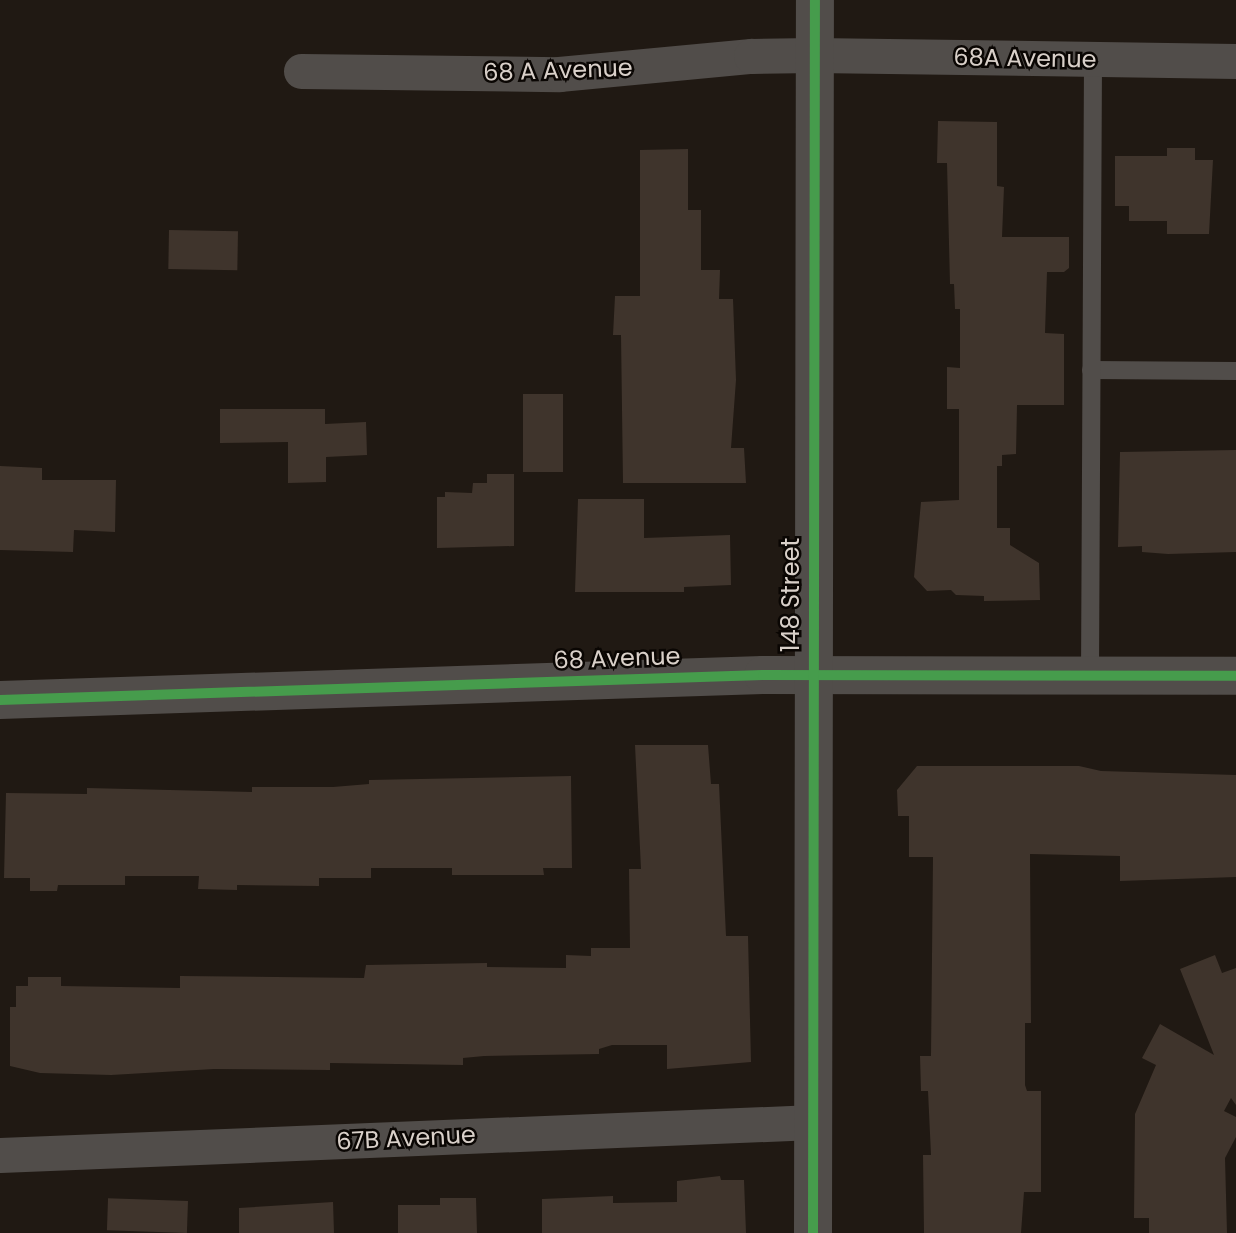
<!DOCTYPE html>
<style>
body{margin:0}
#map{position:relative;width:1236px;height:1233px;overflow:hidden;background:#201913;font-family:Poppins,sans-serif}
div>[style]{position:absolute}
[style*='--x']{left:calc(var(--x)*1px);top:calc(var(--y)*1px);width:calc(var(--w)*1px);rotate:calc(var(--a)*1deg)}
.building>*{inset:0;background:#3f342c;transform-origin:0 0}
.service>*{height:18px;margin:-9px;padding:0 9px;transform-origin:9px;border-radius:9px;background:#514d4a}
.minor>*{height:35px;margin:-17.5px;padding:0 17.5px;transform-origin:17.5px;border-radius:17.5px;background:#514d4a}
.tertiary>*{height:38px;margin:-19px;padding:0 19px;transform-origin:19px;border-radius:19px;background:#514d4a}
.cycleway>*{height:10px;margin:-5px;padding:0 5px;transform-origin:5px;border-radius:5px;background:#469c4c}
span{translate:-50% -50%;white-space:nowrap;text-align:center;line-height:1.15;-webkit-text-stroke:5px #0a0603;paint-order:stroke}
.street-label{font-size:24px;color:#d9d0c9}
</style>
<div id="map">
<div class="building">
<div style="clip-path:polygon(938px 121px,997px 122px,997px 186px,1004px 187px,1002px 237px,1069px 237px,1069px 268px,1064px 272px,1047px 272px,1045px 333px,1064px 334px,1064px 405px,1017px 405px,1016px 454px,1002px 455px,1002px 466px,997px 466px,997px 528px,1010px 528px,1010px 545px,1039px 563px,1040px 600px,984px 601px,984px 596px,956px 595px,951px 590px,927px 591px,914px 577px,921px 502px,959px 500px,959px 409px,947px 409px,947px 367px,960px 368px,960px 309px,955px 309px,954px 284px,950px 284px,947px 163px,937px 163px)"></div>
<div style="clip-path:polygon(1167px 148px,1195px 148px,1195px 160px,1213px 160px,1209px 234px,1167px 234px,1167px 221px,1129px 221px,1129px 206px,1115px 206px,1115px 156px,1167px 156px)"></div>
<div style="clip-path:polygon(688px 149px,688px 210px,701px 210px,701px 270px,720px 270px,719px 299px,733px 299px,736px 380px,731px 448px,744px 448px,746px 483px,623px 483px,621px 335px,613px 335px,615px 296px,640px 296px,640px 150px)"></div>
<div style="left:169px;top:230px;width:69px;height:39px;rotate:1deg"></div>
<div style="left:523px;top:394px;width:40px;height:78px"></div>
<div style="clip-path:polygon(220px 409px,325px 409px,325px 424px,366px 422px,367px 455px,326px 457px,326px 482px,288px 483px,288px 442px,220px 443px)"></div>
<div style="clip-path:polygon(1236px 450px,1236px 552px,1168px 554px,1142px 552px,1142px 546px,1118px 547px,1120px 452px)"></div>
<div style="clip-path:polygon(0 466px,42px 468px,42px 480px,116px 480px,115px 532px,74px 530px,73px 552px,0 550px)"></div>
<div style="clip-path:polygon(487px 474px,514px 474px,514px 546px,437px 548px,437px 497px,445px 497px,445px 492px,472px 493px,473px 483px,487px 483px)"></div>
<div style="clip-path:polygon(578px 499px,644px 499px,644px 538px,730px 535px,731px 585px,684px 587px,684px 592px,575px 592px)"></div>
<div style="clip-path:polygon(635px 745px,708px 745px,711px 784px,719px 784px,726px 936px,748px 936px,751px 1062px,667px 1069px,667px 1045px,612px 1045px,599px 1049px,599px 1054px,484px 1056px,463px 1058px,463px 1065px,330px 1063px,330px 1070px,214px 1069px,111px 1075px,40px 1073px,10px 1066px,10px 1007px,16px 1007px,16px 986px,28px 986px,28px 977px,61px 977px,61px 986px,180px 988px,180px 976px,364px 978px,366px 965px,487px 963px,487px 967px,566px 968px,566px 955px,591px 956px,591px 948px,630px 948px,629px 869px,641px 869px)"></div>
<div style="clip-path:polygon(917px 766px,1079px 766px,1101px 771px,1236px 775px,1236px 877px,1120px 881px,1120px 856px,1030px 854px,1031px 1023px,1025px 1023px,1025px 1085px,1027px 1091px,1041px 1091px,1041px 1192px,1024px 1192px,1021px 1233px,924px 1233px,923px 1155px,931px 1155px,928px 1091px,921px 1091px,920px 1056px,931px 1056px,933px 857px,909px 857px,909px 816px,898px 816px,897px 790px)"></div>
<div style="clip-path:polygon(571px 776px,572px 868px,543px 868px,544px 875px,452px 875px,452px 868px,371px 868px,371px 878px,319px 878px,319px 886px,237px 885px,237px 890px,198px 889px,199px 876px,125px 876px,125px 885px,58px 885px,57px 891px,30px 891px,30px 878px,4px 878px,6px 793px,87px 794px,87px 788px,252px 792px,252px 787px,333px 787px,369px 784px,369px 780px)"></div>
<div style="clip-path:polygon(1215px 955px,1222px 973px,1236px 968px,1236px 1105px,1231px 1098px,1224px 1111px,1236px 1117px,1236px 1137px,1225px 1158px,1227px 1233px,1149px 1233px,1149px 1218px,1134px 1218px,1135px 1114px,1156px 1065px,1142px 1058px,1160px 1024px,1214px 1055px,1180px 969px)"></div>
<div style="clip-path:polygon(720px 1176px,721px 1180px,744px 1180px,746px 1233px,542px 1233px,542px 1199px,613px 1196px,613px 1203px,677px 1202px,677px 1181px)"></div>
<div style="clip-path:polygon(440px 1198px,476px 1198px,477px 1233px,398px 1233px,398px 1205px,440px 1205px)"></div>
<div style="left:188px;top:1201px;width:32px;height:80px;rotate:92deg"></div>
<div style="clip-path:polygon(333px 1202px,334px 1233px,239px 1233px,239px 1208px)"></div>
</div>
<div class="service">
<div style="--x:1091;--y:370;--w:145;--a:0.4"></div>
<div style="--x:1090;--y:675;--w:616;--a:-89.72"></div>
</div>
<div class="minor">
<div style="--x:301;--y:71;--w:258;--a:0.7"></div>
<div style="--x:559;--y:74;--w:193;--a:-5.4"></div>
<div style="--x:751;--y:56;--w:63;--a:-0.9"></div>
<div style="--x:814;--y:55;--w:422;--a:0.8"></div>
<div style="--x:0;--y:1155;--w:814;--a:-2.32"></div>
</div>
<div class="tertiary">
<div style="--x:0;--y:700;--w:763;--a:-1.88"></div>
<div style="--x:763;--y:675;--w:473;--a:0.1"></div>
<div style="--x:813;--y:1233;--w:1233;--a:-89.91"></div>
</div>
<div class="cycleway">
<div style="--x:0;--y:700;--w:763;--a:-1.88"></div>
<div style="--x:763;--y:675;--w:473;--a:0.1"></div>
<div style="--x:813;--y:1233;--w:1233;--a:-89.91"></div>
</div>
<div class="street-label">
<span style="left:1025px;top:58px;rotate:1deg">68A Avenue</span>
<span style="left:558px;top:70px;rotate:-2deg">68 A Avenue</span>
<span style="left:791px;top:595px;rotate:-90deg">148 Street</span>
<span style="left:617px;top:658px;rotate:-2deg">68 Avenue</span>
<span style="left:406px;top:1138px;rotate:-3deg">67B Avenue</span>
</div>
</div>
